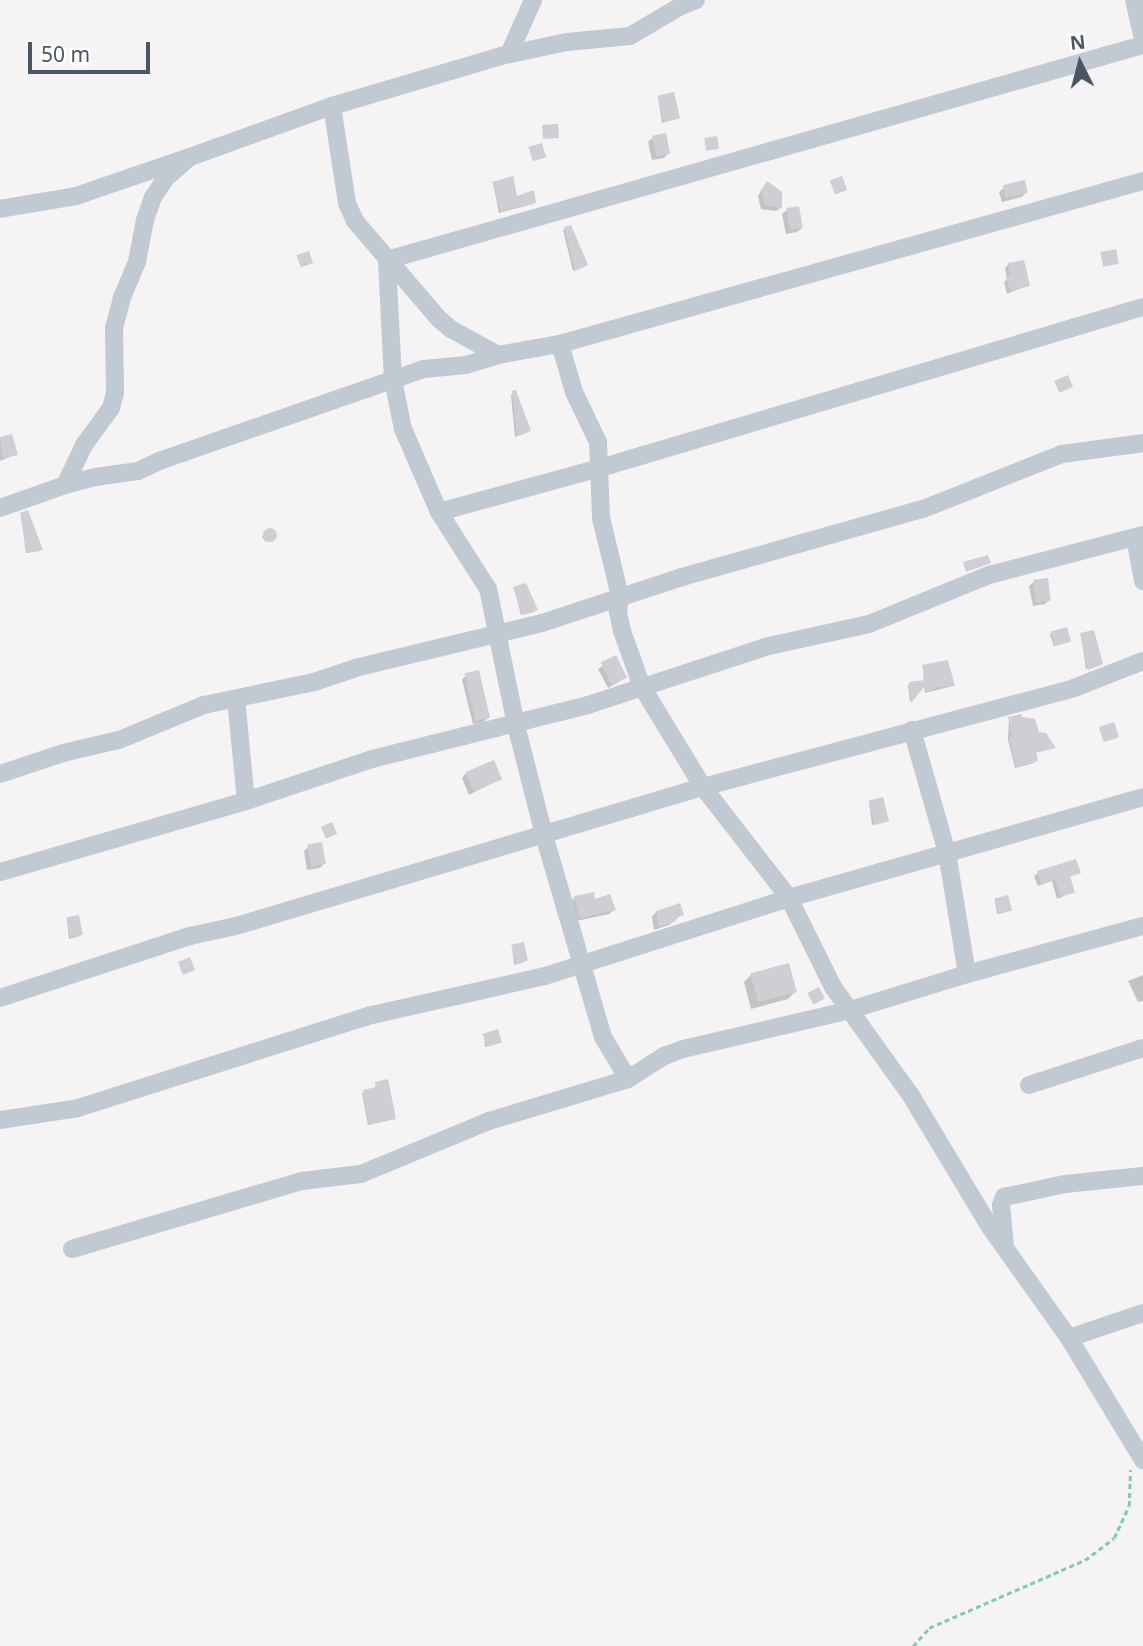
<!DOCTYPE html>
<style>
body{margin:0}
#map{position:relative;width:1143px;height:1646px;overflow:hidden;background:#f5f3f3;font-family:"Noto Sans",sans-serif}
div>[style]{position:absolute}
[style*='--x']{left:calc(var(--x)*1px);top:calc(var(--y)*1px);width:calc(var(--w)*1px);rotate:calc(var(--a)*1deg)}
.shadow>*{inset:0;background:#0003;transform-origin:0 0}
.building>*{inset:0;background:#cdcfd5;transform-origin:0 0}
.round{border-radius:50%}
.path>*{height:2.5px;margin-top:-1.25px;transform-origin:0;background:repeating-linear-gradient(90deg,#7ad0a6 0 5px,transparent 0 8.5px)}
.minor>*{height:18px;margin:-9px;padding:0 9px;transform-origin:9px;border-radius:9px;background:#c1cad2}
span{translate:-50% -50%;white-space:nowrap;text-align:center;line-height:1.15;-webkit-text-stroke:6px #fff;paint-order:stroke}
.north{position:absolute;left:1045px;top:28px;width:70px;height:70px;-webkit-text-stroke:5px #fff;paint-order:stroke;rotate:354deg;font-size:19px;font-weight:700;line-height:28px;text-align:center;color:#4a5661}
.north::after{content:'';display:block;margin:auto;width:24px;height:32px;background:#4a5661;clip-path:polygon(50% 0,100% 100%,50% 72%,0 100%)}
.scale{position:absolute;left:28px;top:42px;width:122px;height:32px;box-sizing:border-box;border:4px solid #4a5661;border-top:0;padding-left:9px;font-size:21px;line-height:24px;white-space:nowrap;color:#4a5661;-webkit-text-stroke:5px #fff;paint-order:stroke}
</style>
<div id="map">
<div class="shadow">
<div style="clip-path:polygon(658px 97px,678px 118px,676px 119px,662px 123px)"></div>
<div style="clip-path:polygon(652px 138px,668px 153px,664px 158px,652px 160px,648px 142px)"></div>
<div style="clip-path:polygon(493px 183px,516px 198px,533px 204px,499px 213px)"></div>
<div style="clip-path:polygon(763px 187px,781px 207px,776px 211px,761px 209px,758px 196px)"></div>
<div style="clip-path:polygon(1004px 188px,1026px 192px,1022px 197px,1002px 202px,999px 192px)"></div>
<div style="clip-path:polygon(787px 210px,802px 228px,797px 232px,786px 234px,782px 214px)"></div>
<div style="clip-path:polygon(565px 229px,585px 266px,573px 271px,563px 230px)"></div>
<div style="clip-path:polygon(1009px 264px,1028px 285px,1007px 294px,1004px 282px,1007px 279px,1005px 268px)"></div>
<div style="clip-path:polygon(513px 393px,528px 432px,515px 437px,511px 395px)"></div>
<div style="clip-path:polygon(11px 436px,16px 454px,0 461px,0 439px)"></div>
<div style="clip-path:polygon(21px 514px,41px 549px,39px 551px,26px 553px)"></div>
<div style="clip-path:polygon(267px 530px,271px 530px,274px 537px,266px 542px,262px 537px)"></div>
<div style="clip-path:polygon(1034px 582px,1049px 600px,1045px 604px,1033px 606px,1029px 586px)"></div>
<div style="clip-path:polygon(514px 588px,536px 610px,534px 612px,521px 615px)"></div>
<div style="left:1065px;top:629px;width:13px;height:16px;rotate:72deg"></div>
<div style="clip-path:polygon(1081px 635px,1101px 663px,1086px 669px)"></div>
<div style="clip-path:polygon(615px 658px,625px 678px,608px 688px,598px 669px)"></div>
<div style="clip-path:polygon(923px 666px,953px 686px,925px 693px,924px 685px,910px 702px,908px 685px,924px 682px)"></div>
<div style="clip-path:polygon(466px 675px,488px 717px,484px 722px,473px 724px,462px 680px)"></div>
<div style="clip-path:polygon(1009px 719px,1037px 733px,1052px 749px,1034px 753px,1034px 763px,1015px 768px,1008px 740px)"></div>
<div style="clip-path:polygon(466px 773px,500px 779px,469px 795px,462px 778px)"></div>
<div style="clip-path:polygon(869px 802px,887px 820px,885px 822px,872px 825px)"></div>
<div style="clip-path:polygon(308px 847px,324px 864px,320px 868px,307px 870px,304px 851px)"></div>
<div style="clip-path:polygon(1038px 873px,1079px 873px,1069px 877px,1073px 892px,1057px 899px,1052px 881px,1038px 886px,1034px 876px)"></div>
<div style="clip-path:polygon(575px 898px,614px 910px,609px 914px,576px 921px,570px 902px)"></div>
<div style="clip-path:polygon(995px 901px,1010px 909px,997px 914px)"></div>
<div style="clip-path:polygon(656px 912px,682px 914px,669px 925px,654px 930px,652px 917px)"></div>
<div style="clip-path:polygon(67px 920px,81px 934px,80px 936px,69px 939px)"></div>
<div style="clip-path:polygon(512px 946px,526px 961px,524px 962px,514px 965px)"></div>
<div style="clip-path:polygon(751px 975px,795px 992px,788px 999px,751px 1009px,744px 982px)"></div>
<div style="clip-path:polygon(1143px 975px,1143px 1001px,1138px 1002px,1128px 981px)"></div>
<div style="clip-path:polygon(484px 1035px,500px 1042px,485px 1047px)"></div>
<div style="clip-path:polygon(376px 1083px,395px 1119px,368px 1125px,362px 1093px,375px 1089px)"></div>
</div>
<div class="building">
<div style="left:674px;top:92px;width:27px;height:17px;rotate:77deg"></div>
<div style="left:558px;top:124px;width:14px;height:16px;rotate:86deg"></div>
<div style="left:666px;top:133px;width:21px;height:14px;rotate:79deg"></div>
<div style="left:717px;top:136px;width:13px;height:13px;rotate:81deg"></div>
<div style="left:542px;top:143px;width:15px;height:14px;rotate:74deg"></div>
<div style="clip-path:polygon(513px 176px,517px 196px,534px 190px,536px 203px,501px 212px,492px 182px)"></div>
<div style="left:842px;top:176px;width:15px;height:13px;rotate:70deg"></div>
<div style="left:1025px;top:180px;width:13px;height:23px;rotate:77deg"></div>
<div style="clip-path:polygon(767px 181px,782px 192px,782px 208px,765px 205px,761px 190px)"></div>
<div style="left:799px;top:206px;width:22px;height:13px;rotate:80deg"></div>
<div style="clip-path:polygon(571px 225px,588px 265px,575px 271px,564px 227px)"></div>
<div style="left:1116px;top:249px;width:15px;height:16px;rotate:79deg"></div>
<div style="left:309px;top:251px;width:13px;height:13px;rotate:72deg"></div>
<div style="clip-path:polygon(1024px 260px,1030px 286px,1010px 291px,1006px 277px,1010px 276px,1008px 263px)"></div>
<div style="left:1068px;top:375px;width:13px;height:15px;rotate:67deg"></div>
<div style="clip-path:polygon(516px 390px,531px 431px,517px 436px,512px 391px)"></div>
<div style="clip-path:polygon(12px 434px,18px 455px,3px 458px,0 437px)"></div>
<div style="clip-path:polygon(28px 510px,43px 550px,27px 553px,20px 513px)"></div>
<div class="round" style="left:263px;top:528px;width:14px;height:14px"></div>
<div style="clip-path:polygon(988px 555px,991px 563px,966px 572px,963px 562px)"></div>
<div style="left:1048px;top:578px;width:23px;height:15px;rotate:83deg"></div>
<div style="clip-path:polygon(526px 583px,538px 610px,522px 614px,513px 587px)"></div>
<div style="left:1067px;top:627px;width:15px;height:17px;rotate:74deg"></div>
<div style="clip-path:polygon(1094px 630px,1103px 664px,1088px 670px,1080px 633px)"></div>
<div style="left:616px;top:655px;width:25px;height:17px;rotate:64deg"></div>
<div style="clip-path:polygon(948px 660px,955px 686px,939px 687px,927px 692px,925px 686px,911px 703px,909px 682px,925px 680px,922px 665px)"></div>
<div style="left:479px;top:670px;width:49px;height:15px;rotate:77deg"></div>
<div style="clip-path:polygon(1021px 714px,1022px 717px,1035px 719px,1039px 732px,1046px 733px,1056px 748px,1036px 752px,1038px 761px,1016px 767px,1009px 737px,1012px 736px,1008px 717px)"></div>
<div style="left:1114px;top:722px;width:16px;height:16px;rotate:72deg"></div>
<div style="left:494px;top:760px;width:21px;height:31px;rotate:67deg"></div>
<div style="left:883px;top:797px;width:25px;height:15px;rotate:76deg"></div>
<div style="left:332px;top:822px;width:13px;height:12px;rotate:67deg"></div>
<div style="left:322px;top:842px;width:22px;height:15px;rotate:80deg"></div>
<div style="clip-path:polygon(1076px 859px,1081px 873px,1070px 876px,1075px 893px,1060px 896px,1055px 879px,1041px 884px,1037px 871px)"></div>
<div style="clip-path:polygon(594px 892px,595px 899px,610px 894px,616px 910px,580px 918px,574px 896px)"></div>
<div style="left:1008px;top:895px;width:16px;height:14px;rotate:75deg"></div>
<div style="clip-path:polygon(680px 903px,684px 915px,675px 918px,676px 921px,659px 927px,656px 911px)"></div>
<div style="left:79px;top:915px;width:20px;height:13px;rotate:79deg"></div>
<div style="left:524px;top:942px;width:19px;height:13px;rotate:78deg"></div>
<div style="left:190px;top:957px;width:14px;height:13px;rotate:69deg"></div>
<div style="left:789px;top:963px;width:30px;height:40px;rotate:75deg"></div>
<div style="left:819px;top:987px;width:13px;height:13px;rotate:63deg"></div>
<div style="left:498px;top:1029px;width:14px;height:16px;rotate:73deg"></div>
<div style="clip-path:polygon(388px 1079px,396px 1119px,369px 1124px,363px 1090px,376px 1087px,375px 1082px)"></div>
</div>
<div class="path">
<div style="--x:913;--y:1646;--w:24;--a:-48"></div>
<div style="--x:929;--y:1628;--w:170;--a:-23.6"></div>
<div style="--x:1085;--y:1560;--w:36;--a:-37"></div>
<div style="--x:1114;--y:1538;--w:35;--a:-65"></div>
<div style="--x:1129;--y:1506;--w:36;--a:-88"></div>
</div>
<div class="minor">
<div style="--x:1134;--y:0;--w:39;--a:77"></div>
<div style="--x:509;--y:54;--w:59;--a:-66"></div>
<div style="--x:332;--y:106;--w:98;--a:81.2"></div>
<div style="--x:347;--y:203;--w:20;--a:66"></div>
<div style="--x:355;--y:221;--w:129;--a:49.4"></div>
<div style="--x:439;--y:319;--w:16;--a:40"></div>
<div style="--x:451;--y:329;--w:54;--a:29"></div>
<div style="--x:498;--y:355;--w:63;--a:-10.1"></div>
<div style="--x:560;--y:344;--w:605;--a:-15.62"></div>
<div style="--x:190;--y:157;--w:151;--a:-19.8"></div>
<div style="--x:332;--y:106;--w:176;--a:-16.5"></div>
<div style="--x:501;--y:56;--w:67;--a:-12"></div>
<div style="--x:567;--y:42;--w:63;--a:-5.4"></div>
<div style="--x:630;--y:36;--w:57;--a:-30.6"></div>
<div style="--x:679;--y:7;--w:18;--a:-22"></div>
<div style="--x:0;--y:209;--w:77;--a:-9.7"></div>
<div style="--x:76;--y:196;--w:120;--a:-18.9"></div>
<div style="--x:190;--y:157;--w:32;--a:139"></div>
<div style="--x:166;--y:178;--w:23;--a:124"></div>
<div style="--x:153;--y:197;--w:24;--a:109"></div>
<div style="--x:145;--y:220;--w:43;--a:100.8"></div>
<div style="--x:137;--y:262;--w:39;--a:113"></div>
<div style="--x:122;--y:298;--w:30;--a:105"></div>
<div style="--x:114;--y:327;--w:66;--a:89.1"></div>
<div style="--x:115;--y:393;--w:16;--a:105"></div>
<div style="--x:111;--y:408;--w:46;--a:126.1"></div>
<div style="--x:84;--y:445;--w:44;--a:115.4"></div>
<div style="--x:65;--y:485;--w:69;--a:160.5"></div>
<div style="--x:560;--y:344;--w:50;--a:73.7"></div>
<div style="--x:574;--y:392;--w:55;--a:64.4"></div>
<div style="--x:598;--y:442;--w:76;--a:87.7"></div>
<div style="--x:601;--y:518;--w:80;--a:76.3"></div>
<div style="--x:620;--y:596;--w:16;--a:97"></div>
<div style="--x:618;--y:612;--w:19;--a:78"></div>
<div style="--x:622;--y:631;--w:59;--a:70.3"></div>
<div style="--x:642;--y:687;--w:117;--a:58.6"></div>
<div style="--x:703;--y:787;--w:140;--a:52.2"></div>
<div style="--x:789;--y:898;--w:99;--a:63.7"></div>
<div style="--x:833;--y:987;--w:132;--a:54.3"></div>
<div style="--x:910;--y:1094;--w:155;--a:59"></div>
<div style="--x:990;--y:1227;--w:136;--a:54.6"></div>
<div style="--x:1069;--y:1338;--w:143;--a:58.8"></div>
<div style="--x:65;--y:485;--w:31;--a:-15"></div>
<div style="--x:95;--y:477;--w:43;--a:-7.9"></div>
<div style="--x:138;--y:471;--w:26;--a:-25"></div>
<div style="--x:162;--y:460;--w:277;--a:-19.2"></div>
<div style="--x:424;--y:369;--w:42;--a:-5.4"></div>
<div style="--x:466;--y:365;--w:34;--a:-17"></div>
<div style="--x:439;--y:512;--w:167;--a:-15.3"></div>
<div style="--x:600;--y:468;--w:566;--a:-16.52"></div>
<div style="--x:1135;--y:537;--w:45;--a:79.7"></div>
<div style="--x:236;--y:699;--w:102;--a:84.4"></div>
<div style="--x:912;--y:730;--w:128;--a:74.1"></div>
<div style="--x:947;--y:853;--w:123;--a:80.6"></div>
<div style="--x:0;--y:774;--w:66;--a:-18.4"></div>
<div style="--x:63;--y:753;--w:57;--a:-13.1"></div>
<div style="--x:119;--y:740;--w:92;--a:-22.4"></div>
<div style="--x:204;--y:705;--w:112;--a:-11.8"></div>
<div style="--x:314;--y:682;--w:47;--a:-18.4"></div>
<div style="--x:359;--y:667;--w:188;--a:-13.5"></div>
<div style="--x:542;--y:623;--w:147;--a:-18.2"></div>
<div style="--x:682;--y:577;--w:250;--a:-15.8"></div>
<div style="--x:923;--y:509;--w:149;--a:-21.6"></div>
<div style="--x:1062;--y:454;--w:82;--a:-7.7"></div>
<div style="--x:0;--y:872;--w:256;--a:-16.1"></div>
<div style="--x:246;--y:801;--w:133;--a:-18.4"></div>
<div style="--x:372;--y:759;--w:223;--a:-14"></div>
<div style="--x:588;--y:705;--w:190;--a:-18.1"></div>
<div style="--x:769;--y:646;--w:102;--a:-12.4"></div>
<div style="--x:869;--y:624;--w:130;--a:-22.2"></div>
<div style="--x:989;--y:575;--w:159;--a:-14.6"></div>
<div style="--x:0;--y:998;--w:200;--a:-18.1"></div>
<div style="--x:190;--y:936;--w:47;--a:-12.3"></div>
<div style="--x:236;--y:926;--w:487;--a:-16.6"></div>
<div style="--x:703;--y:787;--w:384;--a:-14.9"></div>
<div style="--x:1074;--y:688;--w:74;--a:-21.4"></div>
<div style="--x:628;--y:1079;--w:49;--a:-120.8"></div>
<div style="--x:603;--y:1037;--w:210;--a:-106.3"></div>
<div style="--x:544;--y:835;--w:114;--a:-104.3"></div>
<div style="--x:516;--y:725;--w:139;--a:-101.6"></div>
<div style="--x:488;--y:589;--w:91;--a:-122.5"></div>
<div style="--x:439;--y:512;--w:90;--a:-113.4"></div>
<div style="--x:403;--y:429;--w:50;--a:-101.5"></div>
<div style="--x:393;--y:380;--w:120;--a:-92.9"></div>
<div style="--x:387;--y:260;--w:786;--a:-15.88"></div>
<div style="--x:1029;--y:1085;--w:120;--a:-18"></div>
<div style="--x:0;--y:1120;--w:79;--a:-8.7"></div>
<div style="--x:78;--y:1108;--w:308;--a:-17.6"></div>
<div style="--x:372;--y:1015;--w:177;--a:-12.7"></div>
<div style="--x:545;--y:976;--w:256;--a:-17.7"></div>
<div style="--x:789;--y:898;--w:368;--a:-15.9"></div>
<div style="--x:1005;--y:1246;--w:41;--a:-95.6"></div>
<div style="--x:1001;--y:1205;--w:9;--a:-69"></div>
<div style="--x:1004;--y:1197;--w:62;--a:-12"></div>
<div style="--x:1065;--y:1184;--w:78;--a:-5.9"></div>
<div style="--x:72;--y:1249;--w:240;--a:-16.5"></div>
<div style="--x:302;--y:1181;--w:59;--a:-6.8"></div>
<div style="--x:361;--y:1174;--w:139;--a:-22.5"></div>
<div style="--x:489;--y:1121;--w:145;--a:-16.8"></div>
<div style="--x:628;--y:1079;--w:43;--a:-32.6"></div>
<div style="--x:664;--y:1056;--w:20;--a:-20"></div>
<div style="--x:683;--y:1049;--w:171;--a:-13.1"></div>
<div style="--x:850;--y:1010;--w:122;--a:-17.1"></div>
<div style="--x:967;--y:974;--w:182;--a:-15.3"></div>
<div style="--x:1069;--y:1338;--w:78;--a:-18.7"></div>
</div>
<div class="north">N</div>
<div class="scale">50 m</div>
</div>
